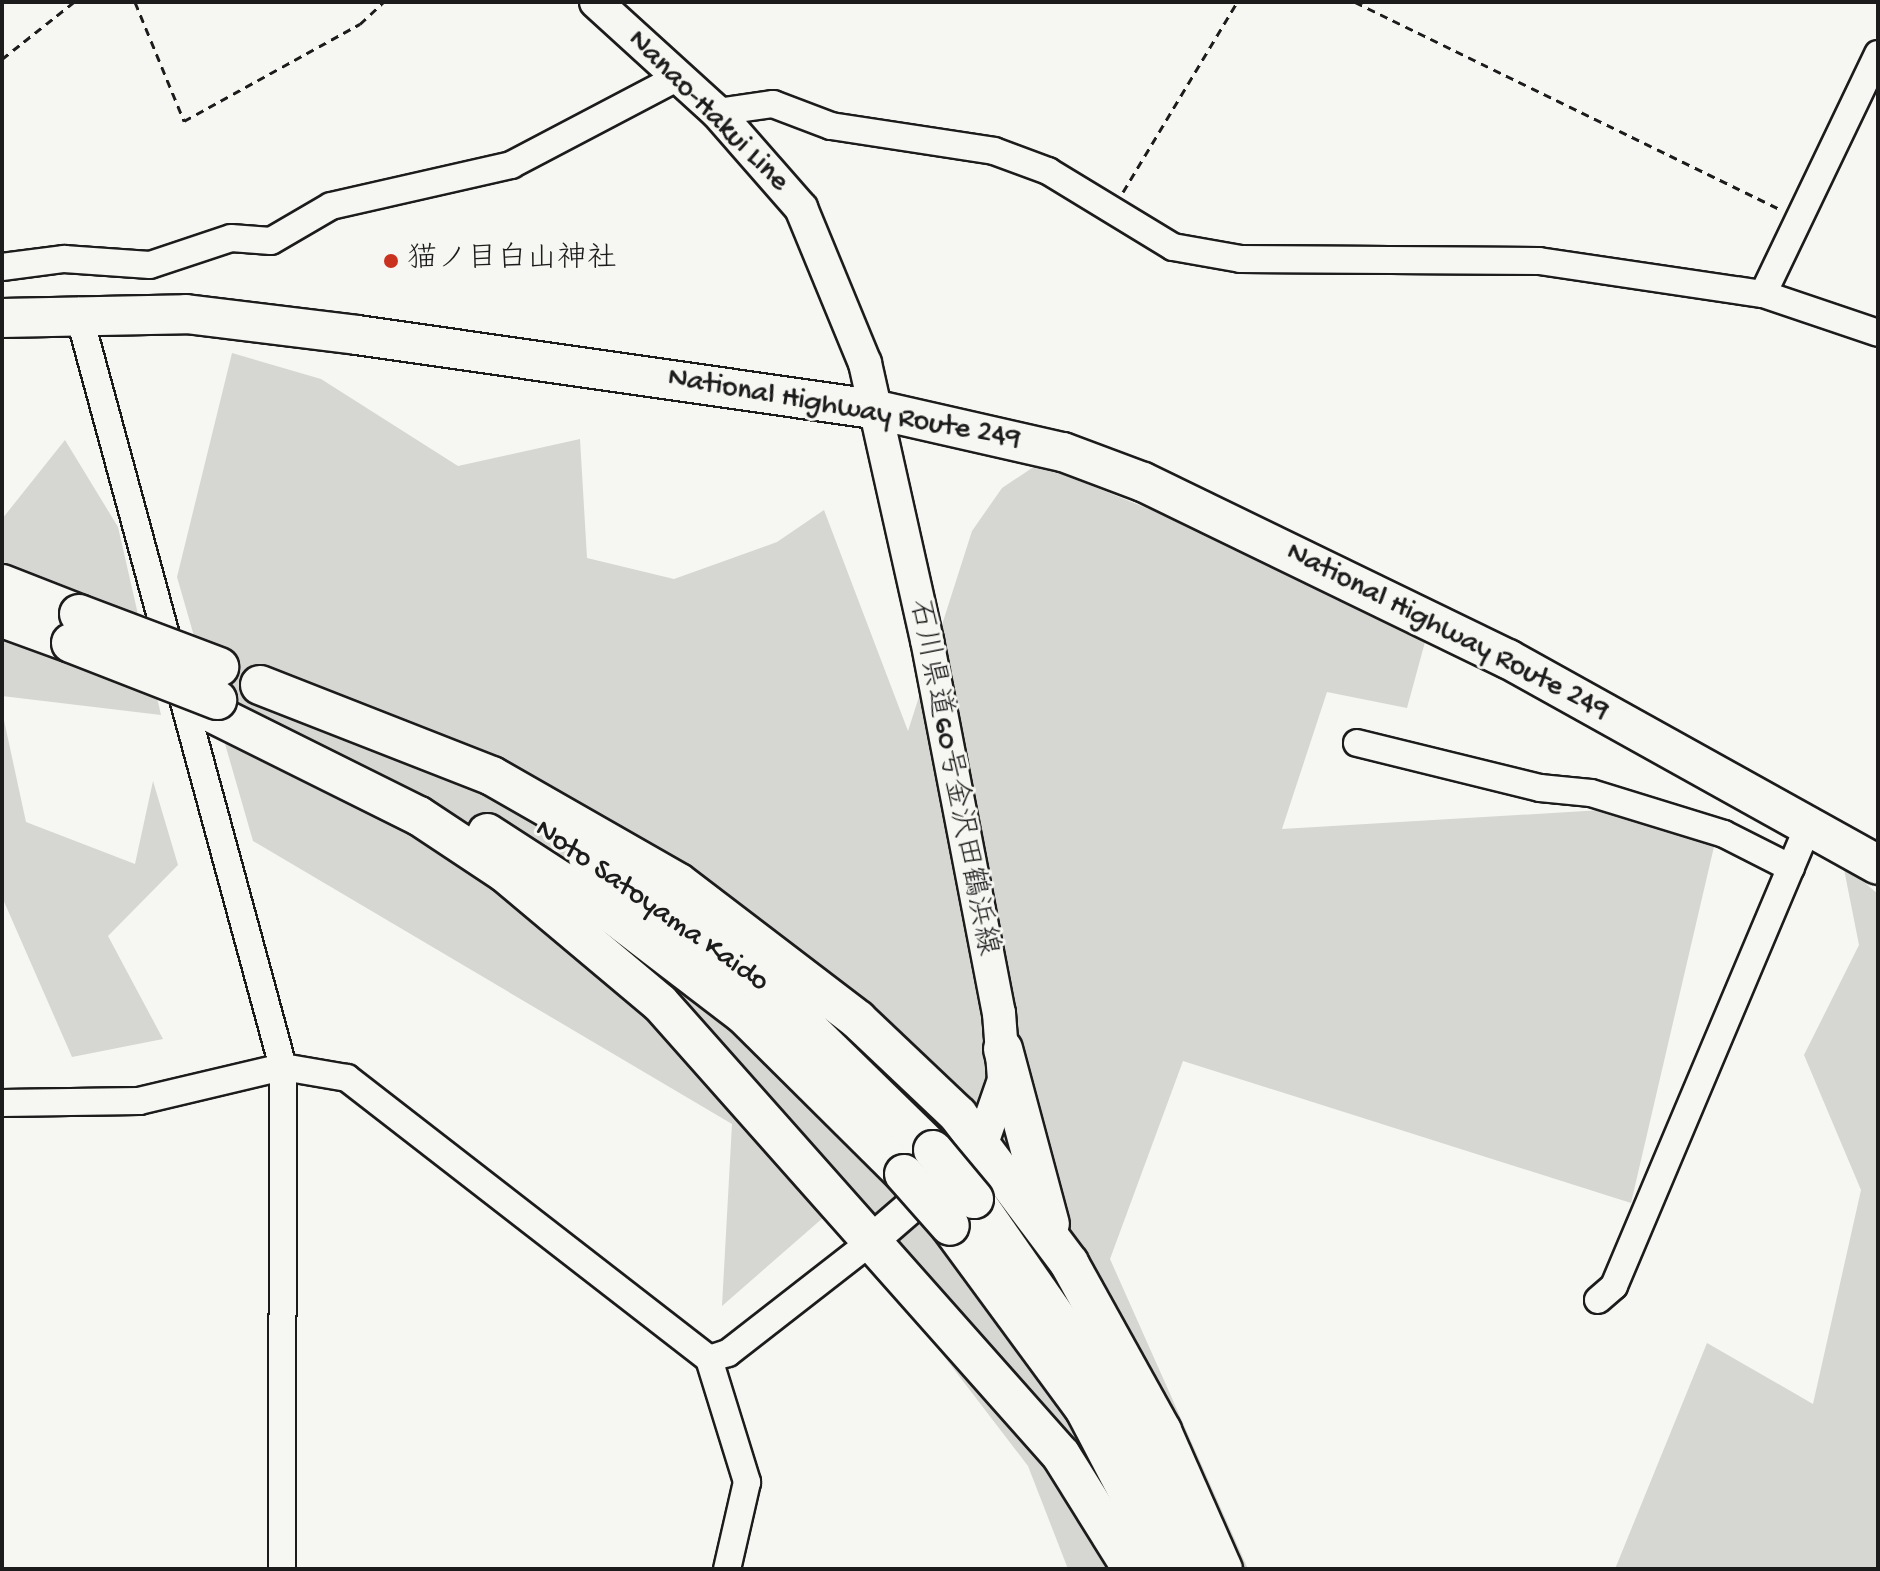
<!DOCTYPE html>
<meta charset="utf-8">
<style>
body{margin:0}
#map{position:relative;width:1880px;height:1571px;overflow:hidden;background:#f6f6f2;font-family:"Gochi Hand","Klee One",sans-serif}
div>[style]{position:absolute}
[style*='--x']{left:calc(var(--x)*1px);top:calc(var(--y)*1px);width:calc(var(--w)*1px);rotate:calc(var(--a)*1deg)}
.green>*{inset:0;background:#d6d6d2}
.path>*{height:3px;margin-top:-1.5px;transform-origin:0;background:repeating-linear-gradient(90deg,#1c1c1c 0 8px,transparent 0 14px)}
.roads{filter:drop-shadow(2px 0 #1c1c1c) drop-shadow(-2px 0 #1c1c1c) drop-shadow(0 2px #1c1c1c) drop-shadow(0 -2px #1c1c1c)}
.minor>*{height:26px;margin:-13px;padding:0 13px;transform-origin:13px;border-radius:13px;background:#f6f6f2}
.major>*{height:32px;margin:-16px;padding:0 16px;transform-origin:16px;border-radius:16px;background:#f6f6f2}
.highway>*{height:38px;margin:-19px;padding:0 19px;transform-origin:19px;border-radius:19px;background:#f6f6f2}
.bridges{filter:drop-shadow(2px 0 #1c1c1c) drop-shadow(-2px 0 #1c1c1c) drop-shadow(0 2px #1c1c1c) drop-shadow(0 -2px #1c1c1c)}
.highway-bridge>*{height:38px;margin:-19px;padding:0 19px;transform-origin:19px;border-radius:19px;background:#f6f6f2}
.dots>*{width:22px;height:22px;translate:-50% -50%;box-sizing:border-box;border:4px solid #f6f6f2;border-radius:50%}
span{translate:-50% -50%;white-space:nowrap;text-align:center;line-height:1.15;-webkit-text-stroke:6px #f6f6f2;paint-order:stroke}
.street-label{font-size:30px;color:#1c1c1c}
.poi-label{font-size:30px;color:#1c1c1c}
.left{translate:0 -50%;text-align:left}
.frame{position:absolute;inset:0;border:4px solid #1c1c1c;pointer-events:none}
</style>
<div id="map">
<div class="green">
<div style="clip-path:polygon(232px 353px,321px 379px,458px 466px,580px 439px,587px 558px,674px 579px,777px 542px,824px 510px,908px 731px,972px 531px,1002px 488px,1038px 464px,1203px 531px,1425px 642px,1407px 708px,1327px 692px,1282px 829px,1602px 810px,1716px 838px,1631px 1203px,1183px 1061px,1110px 1259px,1248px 1569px,1068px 1569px,1028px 1466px,832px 1210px,722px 1306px,732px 1124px,253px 841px,177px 577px)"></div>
<div style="clip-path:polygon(65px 440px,118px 527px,161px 715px,2px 696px,2px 519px)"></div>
<div style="clip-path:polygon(2px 711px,26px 822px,135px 864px,153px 781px,178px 865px,108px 936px,163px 1039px,72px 1057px,2px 897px)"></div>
<div style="clip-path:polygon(1843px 864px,1878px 894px,1878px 1569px,1615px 1569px,1707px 1343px,1813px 1404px,1861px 1190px,1804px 1055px,1859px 945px)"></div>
</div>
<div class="path">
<div style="--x:135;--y:2;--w:129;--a:67.6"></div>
<div style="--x:184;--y:121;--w:201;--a:-28.9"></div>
<div style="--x:360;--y:24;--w:33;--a:-43"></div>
<div style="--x:1355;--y:2;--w:473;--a:26"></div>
<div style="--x:2;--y:59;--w:92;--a:-38.4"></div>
<div style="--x:1123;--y:192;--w:222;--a:-59"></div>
</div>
<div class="roads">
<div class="minor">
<div style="--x:717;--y:112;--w:57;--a:-8.1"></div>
<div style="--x:773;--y:104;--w:62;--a:20.8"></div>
<div style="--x:831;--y:126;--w:165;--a:8.7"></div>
<div style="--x:994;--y:151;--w:58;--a:20.3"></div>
<div style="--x:1048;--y:171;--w:146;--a:31.3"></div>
<div style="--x:1173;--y:247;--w:69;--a:10"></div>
<div style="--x:1241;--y:259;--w:298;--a:0.4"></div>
<div style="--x:1539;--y:261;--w:226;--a:8.4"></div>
<div style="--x:1763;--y:294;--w:121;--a:18.7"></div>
<div style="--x:2;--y:267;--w:63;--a:-7.4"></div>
<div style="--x:64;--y:259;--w:86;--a:4"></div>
<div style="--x:150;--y:265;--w:85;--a:-18.4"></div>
<div style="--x:231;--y:238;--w:40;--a:4.3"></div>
<div style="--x:271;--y:241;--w:69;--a:-30.3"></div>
<div style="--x:331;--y:206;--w:185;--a:-12.8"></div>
<div style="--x:511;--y:165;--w:187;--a:-27.7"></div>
<div style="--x:1763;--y:294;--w:266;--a:-64.4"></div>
<div style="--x:78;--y:311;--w:783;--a:74.83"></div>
<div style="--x:283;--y:1067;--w:502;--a:90.11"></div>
<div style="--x:1357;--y:743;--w:188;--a:13.8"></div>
<div style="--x:1540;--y:788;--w:51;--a:5.6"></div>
<div style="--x:1591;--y:793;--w:139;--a:17.1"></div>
<div style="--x:1724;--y:834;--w:75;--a:26.9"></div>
<div style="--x:2;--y:1103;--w:137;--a:-0.8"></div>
<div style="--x:139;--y:1101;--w:148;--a:-13.3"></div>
<div style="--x:283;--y:1067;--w:65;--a:9.8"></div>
<div style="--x:347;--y:1078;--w:458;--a:37.8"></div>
<div style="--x:709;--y:1359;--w:129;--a:72.8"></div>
<div style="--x:747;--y:1482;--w:89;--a:102.9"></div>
<div style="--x:1598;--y:1300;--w:21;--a:-41"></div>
<div style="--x:1614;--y:1286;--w:498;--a:-67.1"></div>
<div style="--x:709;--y:1359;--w:20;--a:-18"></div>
<div style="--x:728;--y:1353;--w:177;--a:-37.9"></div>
</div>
<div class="major">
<div style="--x:596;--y:2;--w:164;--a:42.3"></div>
<div style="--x:717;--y:112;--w:128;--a:48.8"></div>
<div style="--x:801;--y:208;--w:168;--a:67.6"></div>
<div style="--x:865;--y:363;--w:284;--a:77.4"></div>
<div style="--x:927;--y:640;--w:380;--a:79.1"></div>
<div style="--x:999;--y:1013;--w:67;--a:85.7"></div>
<div style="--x:1004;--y:1080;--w:70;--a:109.2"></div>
<div style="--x:981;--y:1146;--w:150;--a:139.1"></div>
</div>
<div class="highway">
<div style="--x:2;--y:318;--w:184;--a:-1.2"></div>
<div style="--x:186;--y:314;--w:172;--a:7"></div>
<div style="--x:357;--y:335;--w:521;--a:8.16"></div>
<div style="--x:873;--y:409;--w:195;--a:12.8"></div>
<div style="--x:1063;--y:452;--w:85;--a:20.6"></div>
<div style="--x:1143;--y:482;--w:406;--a:25.9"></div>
<div style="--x:1508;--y:659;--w:423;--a:29.1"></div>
<div style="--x:2;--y:584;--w:83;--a:21.3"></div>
<div style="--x:2;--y:618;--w:73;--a:19.9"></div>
<div style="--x:260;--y:685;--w:249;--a:21.4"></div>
<div style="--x:492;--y:776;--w:215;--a:29.8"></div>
<div style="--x:679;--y:883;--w:225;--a:37.4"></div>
<div style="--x:858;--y:1020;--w:138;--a:43.5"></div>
<div style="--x:958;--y:1115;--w:185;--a:53.1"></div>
<div style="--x:1069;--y:1263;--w:192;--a:61"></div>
<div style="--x:1162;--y:1431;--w:151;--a:66.2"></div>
<div style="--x:212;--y:713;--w:231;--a:26.5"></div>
<div style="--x:419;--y:816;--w:103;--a:33.5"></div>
<div style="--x:505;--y:873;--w:202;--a:40"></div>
<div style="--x:660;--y:1003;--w:604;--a:48.42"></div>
<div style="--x:1061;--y:1455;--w:134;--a:58.1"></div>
<div style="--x:487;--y:833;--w:149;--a:32.9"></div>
<div style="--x:612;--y:914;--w:166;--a:37.4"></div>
<div style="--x:744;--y:1015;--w:226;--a:44.8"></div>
<div style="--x:588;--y:858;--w:220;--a:35.9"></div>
<div style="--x:766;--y:987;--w:233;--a:44.3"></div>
<div style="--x:1003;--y:1049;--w:181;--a:75"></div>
<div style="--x:974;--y:1199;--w:236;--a:55.2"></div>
<div style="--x:1109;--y:1393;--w:185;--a:63"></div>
<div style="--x:950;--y:1226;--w:228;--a:53.7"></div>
<div style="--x:1085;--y:1410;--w:179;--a:62.4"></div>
</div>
</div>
<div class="bridges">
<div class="highway-bridge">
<div style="--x:79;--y:614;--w:150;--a:20.7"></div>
<div style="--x:71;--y:643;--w:157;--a:21.3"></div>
<div style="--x:933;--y:1150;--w:64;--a:50.1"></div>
<div style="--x:904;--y:1174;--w:69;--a:48.5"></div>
</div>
</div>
<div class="dots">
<div style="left:391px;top:261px;background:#c8321e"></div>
</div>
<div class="street-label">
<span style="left:707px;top:112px;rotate:45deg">Nanao-Hakui Line</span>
<span style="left:844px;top:410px;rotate:10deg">National Highway Route 249</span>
<span style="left:1447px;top:633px;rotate:27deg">National Highway Route 249</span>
<span style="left:951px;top:778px;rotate:79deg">石川県道60号金沢田鶴浜線</span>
<span style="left:651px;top:907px;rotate:35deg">Noto Satoyama Kaido</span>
</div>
<div class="poi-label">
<span class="left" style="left:407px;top:261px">猫ノ目白山神社</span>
</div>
<div class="frame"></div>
</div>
